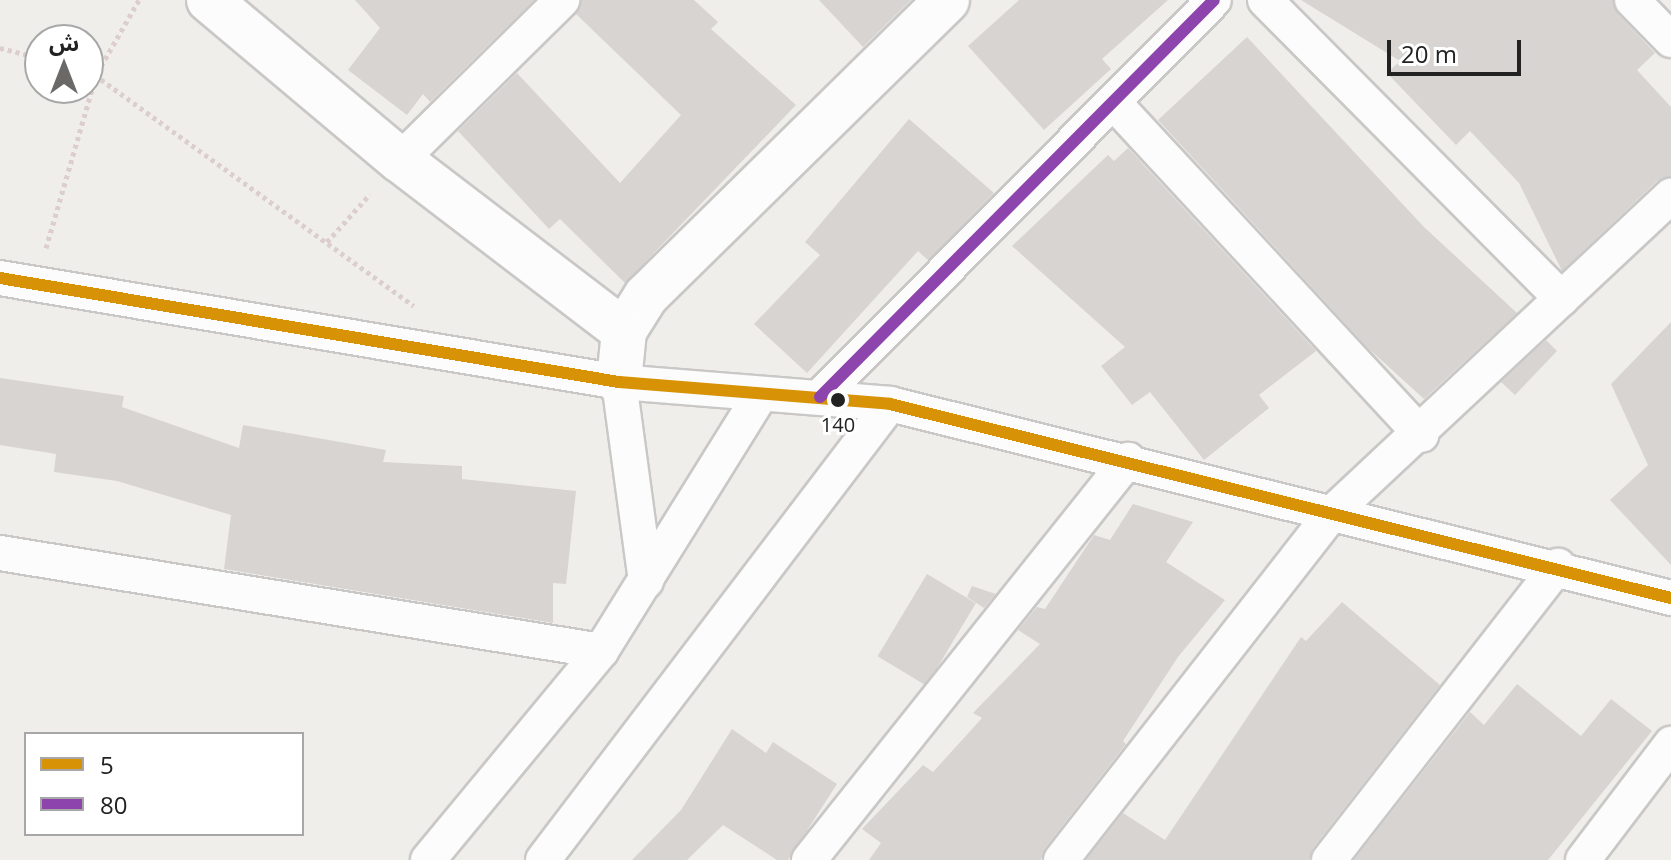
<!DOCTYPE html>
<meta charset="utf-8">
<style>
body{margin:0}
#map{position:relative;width:1671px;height:860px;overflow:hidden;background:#f0eeeb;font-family:"Open Sans","Noto Sans Arabic",sans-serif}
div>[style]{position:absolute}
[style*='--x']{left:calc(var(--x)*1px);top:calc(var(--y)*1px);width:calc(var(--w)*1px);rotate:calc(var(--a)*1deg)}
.building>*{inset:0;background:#d7d4d2;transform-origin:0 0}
.path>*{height:5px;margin-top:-2.5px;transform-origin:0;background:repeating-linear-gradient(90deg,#dccecd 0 4px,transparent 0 8px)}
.roads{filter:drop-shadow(2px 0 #c9c8c7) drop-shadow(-2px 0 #c9c8c7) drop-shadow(0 2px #c9c8c7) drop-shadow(0 -2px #c9c8c7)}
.minor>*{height:34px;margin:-17px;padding:0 17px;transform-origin:17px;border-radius:17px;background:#fdfcfc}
.tertiary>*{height:44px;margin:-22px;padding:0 22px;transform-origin:22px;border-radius:22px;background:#fdfcfc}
.bus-1>*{height:12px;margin:-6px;padding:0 6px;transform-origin:6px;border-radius:6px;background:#d79205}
.bus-2>*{height:12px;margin:-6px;padding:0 6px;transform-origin:6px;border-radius:6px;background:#8e44ad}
.dots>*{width:22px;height:22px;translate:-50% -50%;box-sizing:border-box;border:4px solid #fff;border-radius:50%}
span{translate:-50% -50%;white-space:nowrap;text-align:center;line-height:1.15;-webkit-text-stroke:6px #fff;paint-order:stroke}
.bus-label{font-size:20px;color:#222}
.legend{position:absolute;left:24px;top:732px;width:280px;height:104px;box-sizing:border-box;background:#fff;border:2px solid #a7a7a7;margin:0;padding:10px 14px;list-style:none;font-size:24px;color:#222}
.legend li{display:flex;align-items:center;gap:16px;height:40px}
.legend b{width:40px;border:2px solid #a7a7a7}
.north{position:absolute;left:24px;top:24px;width:80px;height:80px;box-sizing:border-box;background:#fff;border:2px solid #a7a7a7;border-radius:50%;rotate:0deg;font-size:22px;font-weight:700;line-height:32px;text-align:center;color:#222}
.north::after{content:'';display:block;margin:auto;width:28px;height:36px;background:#6a6968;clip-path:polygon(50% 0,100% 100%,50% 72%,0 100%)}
.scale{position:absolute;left:1387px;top:40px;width:134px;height:36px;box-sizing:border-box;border:4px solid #222;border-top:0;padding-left:10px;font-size:24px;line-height:28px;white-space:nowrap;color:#222;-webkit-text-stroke:6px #fff;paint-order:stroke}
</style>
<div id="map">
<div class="building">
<div style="clip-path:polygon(355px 0,534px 0,430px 102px,423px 94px,407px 115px,348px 70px,380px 28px)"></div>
<div style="clip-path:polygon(581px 0,694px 0,718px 22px,711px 29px,796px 105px,625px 283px,560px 219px,549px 229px,458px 131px,517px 73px,620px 183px,681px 115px,576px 14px)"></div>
<div style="clip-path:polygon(819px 0,911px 0,863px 47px)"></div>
<div style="clip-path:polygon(1019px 0,1168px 0,1102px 59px,1111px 69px,1044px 130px,968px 46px)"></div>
<div style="clip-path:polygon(1301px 0,1613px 0,1618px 14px,1655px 53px,1637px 70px,1671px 107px,1671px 177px,1657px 181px,1562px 271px,1519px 183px,1470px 131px,1456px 145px,1387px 73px,1400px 61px)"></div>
<div style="clip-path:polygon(1247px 37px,1424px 227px,1517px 313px,1424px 399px,1368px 348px,1158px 120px)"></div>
<div style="clip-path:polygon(909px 119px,994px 193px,928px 260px,918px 251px,807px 373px,754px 324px,820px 255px,805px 242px)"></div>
<div style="clip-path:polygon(1128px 148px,1316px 351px,1259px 395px,1269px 408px,1204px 460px,1150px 392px,1132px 405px,1101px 366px,1125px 347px,1012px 246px,1108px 155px,1114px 161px)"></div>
<div style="clip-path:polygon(1671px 322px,1671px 565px,1610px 500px,1648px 465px,1611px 384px)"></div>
<div style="clip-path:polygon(1546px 340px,1557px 351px,1515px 395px,1501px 382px)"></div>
<div style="clip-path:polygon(0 378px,124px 396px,122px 407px,239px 448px,243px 425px,386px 450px,383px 462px,462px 466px,462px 479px,576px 491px,566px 584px,553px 583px,553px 623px,224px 569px,231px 515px,117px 481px,54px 472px,56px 454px,0 445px)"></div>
<div style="clip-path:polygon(1133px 504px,1193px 522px,1166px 562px,1225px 600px,1178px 657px,1123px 741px,1126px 744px,1045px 848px,1041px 860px,869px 860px,881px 843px,862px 829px,923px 765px,933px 772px,982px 718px,973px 713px,1040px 644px,1018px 630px,1037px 607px,1045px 609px,1094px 535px,1110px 540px)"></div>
<div style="left:927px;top:574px;width:57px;height:96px;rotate:31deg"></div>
<div style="clip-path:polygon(972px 586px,996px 594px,984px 608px,967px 597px)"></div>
<div style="clip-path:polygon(1342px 602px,1440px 685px,1313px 848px,1309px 860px,1086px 860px,1123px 813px,1165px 840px,1301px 637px,1306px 641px)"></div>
<div style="clip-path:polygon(1517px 684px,1581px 736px,1611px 699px,1652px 731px,1548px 860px,1354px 860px,1470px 712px,1484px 725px)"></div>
<div style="clip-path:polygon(732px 729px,766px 753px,773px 742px,837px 784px,788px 860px,777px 860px,723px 825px,687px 860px,632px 860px,681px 810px)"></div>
</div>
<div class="path">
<div style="--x:0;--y:48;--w:41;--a:14"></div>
<div style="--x:88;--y:70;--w:402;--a:35.9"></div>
<div style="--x:327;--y:242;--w:64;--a:-48.1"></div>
<div style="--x:46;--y:248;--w:182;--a:-73.8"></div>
<div style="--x:97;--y:73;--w:84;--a:-60.1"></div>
</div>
<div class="roads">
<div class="minor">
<div style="--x:1265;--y:0;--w:421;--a:45.2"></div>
<div style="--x:1632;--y:0;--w:56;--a:45.7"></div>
<div style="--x:1115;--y:104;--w:451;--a:47.2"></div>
<div style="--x:400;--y:160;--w:228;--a:-44.6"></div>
<div style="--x:0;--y:278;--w:628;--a:9.54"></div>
<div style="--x:619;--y:382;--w:272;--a:4.6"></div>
<div style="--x:890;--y:404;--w:805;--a:13.95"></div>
<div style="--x:619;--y:382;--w:201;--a:82.3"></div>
<div style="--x:820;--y:397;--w:559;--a:-45.22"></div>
<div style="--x:0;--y:553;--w:609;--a:9.26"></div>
<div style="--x:428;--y:860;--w:271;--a:-50.4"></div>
<div style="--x:601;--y:651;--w:299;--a:-58.1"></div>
<div style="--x:543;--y:860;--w:573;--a:-52.73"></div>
<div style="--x:809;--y:860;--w:512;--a:-51.43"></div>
<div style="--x:1061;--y:860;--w:439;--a:-52"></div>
<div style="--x:1331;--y:514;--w:466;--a:-43.1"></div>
<div style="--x:1329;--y:860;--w:373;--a:-52.1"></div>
<div style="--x:1583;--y:860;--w:146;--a:-52.8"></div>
</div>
<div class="tertiary">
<div style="--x:209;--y:0;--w:249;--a:40"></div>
<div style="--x:400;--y:160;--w:282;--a:37.4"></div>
<div style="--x:619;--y:382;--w:51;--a:-84.4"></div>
<div style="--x:624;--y:331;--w:41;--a:-57.8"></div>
<div style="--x:646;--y:296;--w:422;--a:-44.5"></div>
</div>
</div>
<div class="bus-1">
<div style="--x:0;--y:278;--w:628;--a:9.54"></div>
<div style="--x:619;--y:382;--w:272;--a:4.6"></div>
<div style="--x:890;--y:404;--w:805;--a:13.95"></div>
</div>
<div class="bus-2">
<div style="--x:820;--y:397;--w:559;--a:-45.22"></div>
</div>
<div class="dots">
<div style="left:838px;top:400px;background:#222"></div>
</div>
<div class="bus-label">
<span style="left:838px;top:424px">140</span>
</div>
<ul class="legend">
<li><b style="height:10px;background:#d79205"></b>5</li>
<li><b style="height:10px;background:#8e44ad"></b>80</li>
</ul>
<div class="north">ش</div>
<div class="scale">20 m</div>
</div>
